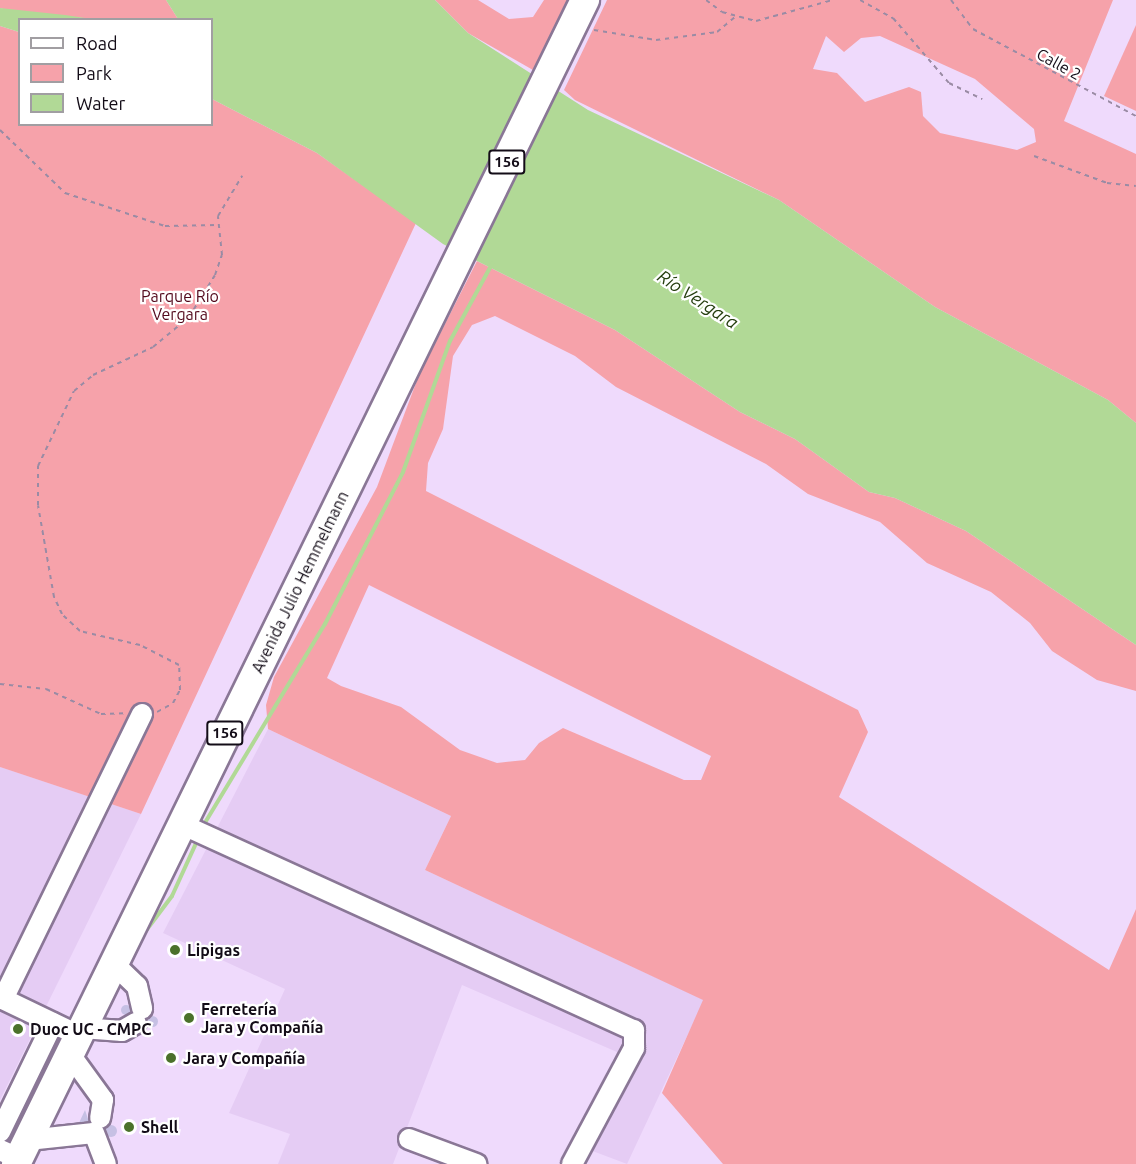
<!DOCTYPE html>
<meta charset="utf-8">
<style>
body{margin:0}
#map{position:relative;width:1136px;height:1164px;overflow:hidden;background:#efdafc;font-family:Ubuntu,sans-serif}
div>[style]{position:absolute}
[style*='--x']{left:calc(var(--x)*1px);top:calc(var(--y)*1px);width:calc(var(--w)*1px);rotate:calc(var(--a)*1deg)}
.built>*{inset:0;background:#e5ccf4}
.green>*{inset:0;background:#f6a2aa}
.water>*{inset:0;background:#b1d996}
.stream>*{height:4px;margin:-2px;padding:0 2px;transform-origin:2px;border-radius:2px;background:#b1d996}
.building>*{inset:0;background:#c6c0e4}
.round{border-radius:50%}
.path>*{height:2px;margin-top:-1px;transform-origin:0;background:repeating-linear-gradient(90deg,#9a8ba4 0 4.5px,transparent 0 9px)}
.roads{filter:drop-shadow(2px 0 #8a7796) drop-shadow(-2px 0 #8a7796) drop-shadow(0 2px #8a7796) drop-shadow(0 -2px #8a7796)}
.minor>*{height:20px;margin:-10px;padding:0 10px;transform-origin:10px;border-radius:10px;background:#fff}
.highway>*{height:28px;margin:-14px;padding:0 14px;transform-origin:14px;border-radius:14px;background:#fff}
.dots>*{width:16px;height:16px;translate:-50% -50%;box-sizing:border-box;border:3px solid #fff;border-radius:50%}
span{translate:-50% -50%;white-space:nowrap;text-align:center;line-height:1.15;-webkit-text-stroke:4.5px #fff;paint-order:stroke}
.shield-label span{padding:2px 4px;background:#fff;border:2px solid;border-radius:4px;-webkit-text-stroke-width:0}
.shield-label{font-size:15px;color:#130c17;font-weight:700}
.street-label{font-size:16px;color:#130c17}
.park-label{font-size:16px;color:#52081b}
.poi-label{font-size:16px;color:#130c17;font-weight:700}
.left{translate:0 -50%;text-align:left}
.water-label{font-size:18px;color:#263f10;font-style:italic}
.legend{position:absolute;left:18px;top:18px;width:195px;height:108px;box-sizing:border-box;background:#fff;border:2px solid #a19ea2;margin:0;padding:8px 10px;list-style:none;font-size:18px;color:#130c17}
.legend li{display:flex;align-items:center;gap:12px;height:30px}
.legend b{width:30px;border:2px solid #a19ea2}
</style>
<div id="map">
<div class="built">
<div style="clip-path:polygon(268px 729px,451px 816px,425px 870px,704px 1000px,627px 1164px,574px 1144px,617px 1052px,462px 985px,393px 1164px,278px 1164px,290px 1134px,229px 1113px,285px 989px,163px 933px)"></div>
<div style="clip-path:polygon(0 767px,141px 814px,0 1100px)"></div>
</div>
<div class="green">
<div style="clip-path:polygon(0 0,166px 0,178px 19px,92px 19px,7px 10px,0 8px)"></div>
<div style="clip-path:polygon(435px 0,478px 0,509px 19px,533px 17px,544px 0,568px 0,533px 70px,468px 33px)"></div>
<div style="clip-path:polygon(evenodd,607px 0,1113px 0,1064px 121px,1136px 154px,1136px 423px,1108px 400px,935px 307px,779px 200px,575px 100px,564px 90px,607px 0,826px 36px,844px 52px,861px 38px,880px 36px,975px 79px,1034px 129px,1036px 142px,1017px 150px,940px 133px,923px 116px,921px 92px,909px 87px,865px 102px,837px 73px,813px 69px,826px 36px)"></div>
<div style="clip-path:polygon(1136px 25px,1136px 111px,1104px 96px)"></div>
<div style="clip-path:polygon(0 26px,19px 32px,20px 124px,212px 124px,212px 99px,317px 153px,416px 223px,141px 814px,0 767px)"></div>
<div style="clip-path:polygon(evenodd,477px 261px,615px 330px,740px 412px,795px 439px,869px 492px,895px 498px,966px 531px,1136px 645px,1136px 691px,1097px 680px,1052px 651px,1030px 623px,991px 592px,927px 563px,880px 522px,808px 494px,766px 464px,616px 387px,575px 356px,495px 316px,472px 325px,453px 356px,443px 429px,428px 463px,426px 491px,858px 710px,868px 732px,839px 797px,1109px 970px,1136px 909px,1136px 1164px,723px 1164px,662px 1093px,703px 1000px,425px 870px,451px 816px,268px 729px,266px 705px,274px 677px,377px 487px,419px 375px,477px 261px,369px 585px,711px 756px,701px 780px,684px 780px,563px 728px,539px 743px,525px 760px,497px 763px,460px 750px,401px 707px,341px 686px,327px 678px,369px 585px)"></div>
</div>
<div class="water">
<div style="clip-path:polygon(166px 0,435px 0,468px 33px,588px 110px,779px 200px,935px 307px,1108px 400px,1136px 423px,1136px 645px,966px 531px,895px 498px,869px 492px,795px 439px,740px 412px,615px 330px,443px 244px,317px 153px,212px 99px,212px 20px,178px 19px)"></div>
<div style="clip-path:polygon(0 8px,65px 15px,92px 19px,20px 20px,19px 32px,0 26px)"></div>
</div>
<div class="stream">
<div style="--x:203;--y:826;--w:236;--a:-58.9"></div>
<div style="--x:325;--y:624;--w:171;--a:-62.8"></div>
<div style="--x:403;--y:472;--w:139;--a:-70.3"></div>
<div style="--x:450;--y:341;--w:88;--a:-61.4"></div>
<div style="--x:142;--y:936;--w:50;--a:-53.1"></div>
<div style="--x:172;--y:896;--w:63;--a:-65.5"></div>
</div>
<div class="building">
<div class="round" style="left:121px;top:1005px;width:10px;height:10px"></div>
<div class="round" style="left:146.5px;top:1015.5px;width:11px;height:11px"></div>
<div style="clip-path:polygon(85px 1110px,89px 1122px,79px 1123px)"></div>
<div class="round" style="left:105px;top:1125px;width:12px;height:12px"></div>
</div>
<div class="path">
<div style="--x:706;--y:0;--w:20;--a:37"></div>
<div style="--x:722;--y:12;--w:35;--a:15"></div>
<div style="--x:756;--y:21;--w:80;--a:-15.3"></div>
<div style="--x:860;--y:0;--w:38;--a:29"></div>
<div style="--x:893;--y:18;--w:86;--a:49.3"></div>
<div style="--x:949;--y:83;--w:37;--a:26"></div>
<div style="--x:951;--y:0;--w:36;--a:53"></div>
<div style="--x:973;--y:29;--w:185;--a:28.1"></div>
<div style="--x:594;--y:30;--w:63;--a:9.2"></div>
<div style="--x:656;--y:40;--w:62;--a:-7.5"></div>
<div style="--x:717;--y:32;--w:23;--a:-40"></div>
<div style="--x:0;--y:130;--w:91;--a:44.1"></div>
<div style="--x:65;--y:193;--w:105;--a:18.3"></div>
<div style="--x:165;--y:226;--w:52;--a:-1.1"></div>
<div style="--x:1034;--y:156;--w:78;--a:20.3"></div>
<div style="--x:1107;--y:183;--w:29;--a:6"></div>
<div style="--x:0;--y:684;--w:46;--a:6.2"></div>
<div style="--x:46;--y:689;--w:60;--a:24.4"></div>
<div style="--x:101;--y:714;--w:24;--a:-2"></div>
<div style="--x:157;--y:712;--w:18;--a:-29"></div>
<div style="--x:173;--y:703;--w:15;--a:-62"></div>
<div style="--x:180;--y:690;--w:25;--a:-92"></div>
<div style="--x:179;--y:665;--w:44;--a:-152.9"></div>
<div style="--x:140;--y:645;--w:62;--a:-166.9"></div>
<div style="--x:80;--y:631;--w:25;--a:-137"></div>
<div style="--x:62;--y:614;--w:19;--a:-115"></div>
<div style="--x:54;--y:597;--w:93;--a:-99.9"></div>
<div style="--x:38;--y:505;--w:39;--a:-90"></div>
<div style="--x:38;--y:466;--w:83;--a:-64.4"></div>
<div style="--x:74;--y:391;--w:25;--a:-40"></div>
<div style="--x:93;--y:375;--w:66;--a:-25"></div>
<div style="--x:153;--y:347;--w:47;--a:-39.8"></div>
<div style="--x:189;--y:317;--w:49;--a:-58.2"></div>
<div style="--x:215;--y:275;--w:21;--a:-71"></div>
<div style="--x:222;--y:255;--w:39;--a:-96"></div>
<div style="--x:218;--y:216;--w:47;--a:-59"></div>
</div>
<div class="roads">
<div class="minor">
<div style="--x:181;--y:824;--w:498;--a:24.5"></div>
<div style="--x:634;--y:1030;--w:18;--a:90"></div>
<div style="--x:634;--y:1048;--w:132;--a:118.1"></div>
<div style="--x:114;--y:964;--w:32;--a:44"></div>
<div style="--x:137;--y:986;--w:23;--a:77"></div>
<div style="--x:82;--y:1028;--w:40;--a:4.3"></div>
<div style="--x:122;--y:1031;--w:16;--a:-30"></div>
<div style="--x:78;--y:1035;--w:83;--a:-154.4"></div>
<div style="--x:3;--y:999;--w:317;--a:-64"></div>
<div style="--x:69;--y:1053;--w:58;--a:54.1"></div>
<div style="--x:103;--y:1100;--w:18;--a:99"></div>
<div style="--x:0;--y:1132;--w:121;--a:-64.1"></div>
<div style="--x:409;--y:1139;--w:72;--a:20.5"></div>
<div style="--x:28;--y:1140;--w:66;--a:-6.1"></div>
<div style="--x:94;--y:1133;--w:33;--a:69"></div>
<div style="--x:0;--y:1150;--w:20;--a:24"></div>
</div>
<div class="highway">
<div style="--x:16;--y:1164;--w:1296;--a:-63.95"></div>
</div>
</div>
<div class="dots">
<div style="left:175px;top:950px;background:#4b712b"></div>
<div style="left:189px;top:1018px;background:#4b712b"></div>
<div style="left:18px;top:1029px;background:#4b712b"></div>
<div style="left:171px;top:1058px;background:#4b712b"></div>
<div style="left:129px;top:1127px;background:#4b712b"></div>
</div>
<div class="shield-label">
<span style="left:507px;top:162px">156</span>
<span style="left:225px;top:733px">156</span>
</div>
<div class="street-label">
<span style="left:1059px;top:64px;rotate:29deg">Calle 2</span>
<span style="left:300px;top:582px;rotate:-64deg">Avenida Julio Hemmelmann</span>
</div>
<div class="park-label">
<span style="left:180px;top:305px">Parque Río<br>Vergara</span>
</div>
<div class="poi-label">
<span class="left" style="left:187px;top:950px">Lipigas</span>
<span class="left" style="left:201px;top:1018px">Ferretería<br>Jara y Compañía</span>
<span class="left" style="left:30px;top:1029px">Duoc UC - CMPC</span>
<span class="left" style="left:183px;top:1058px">Jara y Compañía</span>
<span class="left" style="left:141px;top:1127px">Shell</span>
</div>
<div class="water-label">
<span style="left:698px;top:299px;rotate:33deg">Río Vergara</span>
</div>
<ul class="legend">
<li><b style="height:8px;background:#fff"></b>Road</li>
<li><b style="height:16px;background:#f6a2aa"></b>Park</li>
<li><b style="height:16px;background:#b1d996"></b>Water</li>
</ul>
</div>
